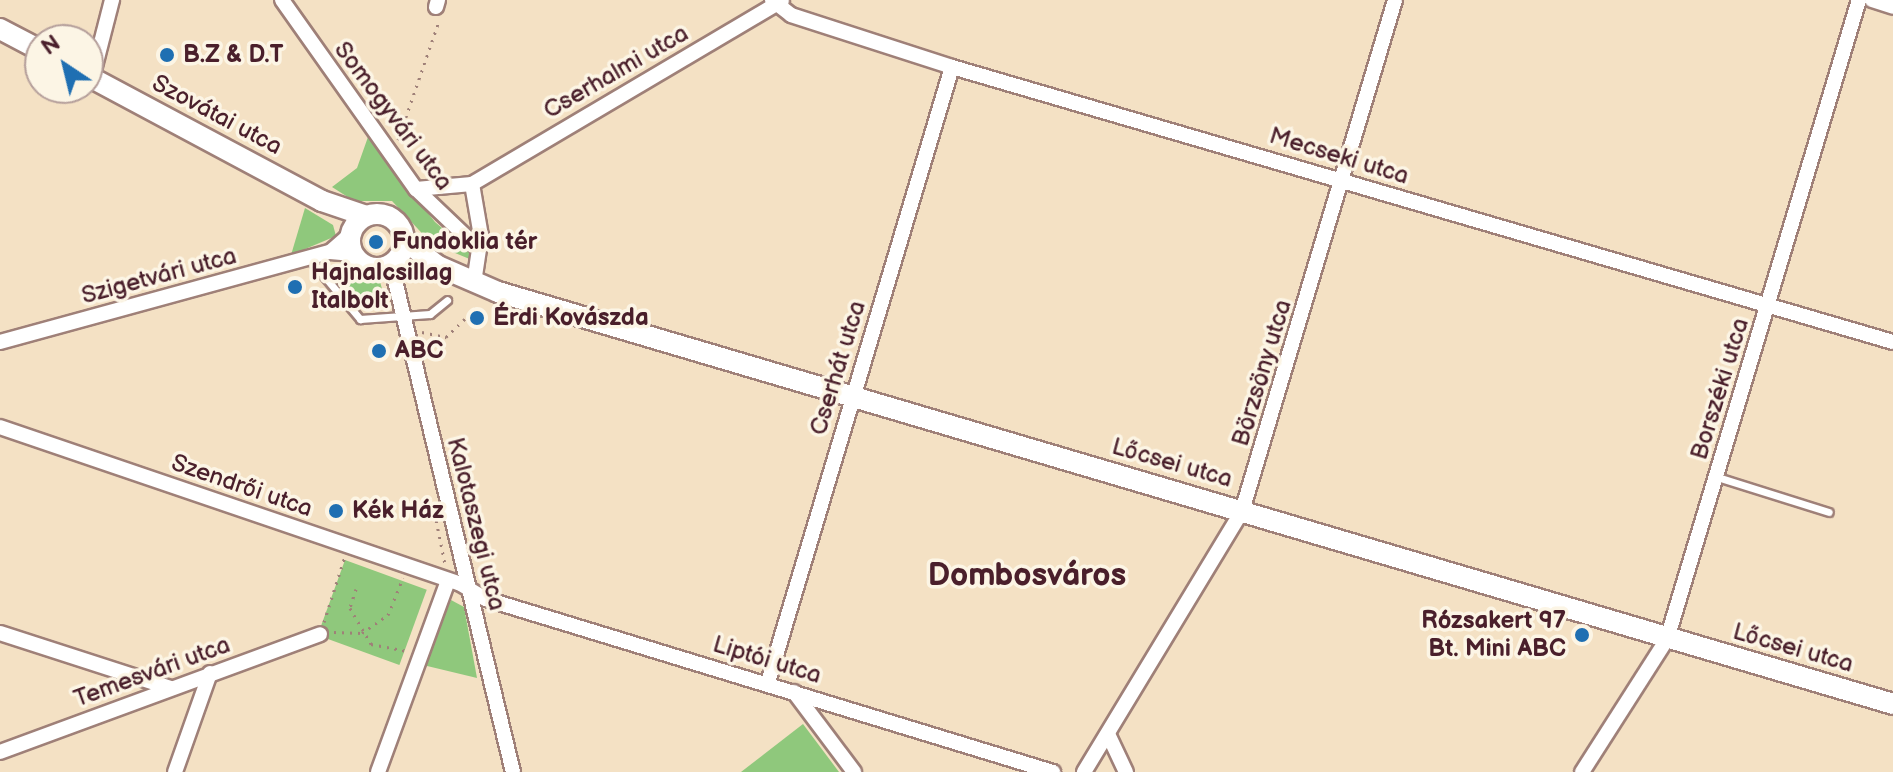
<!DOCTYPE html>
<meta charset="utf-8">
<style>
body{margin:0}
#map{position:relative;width:1893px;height:772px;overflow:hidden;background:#f4e1c4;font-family:"Balsamiq Sans",sans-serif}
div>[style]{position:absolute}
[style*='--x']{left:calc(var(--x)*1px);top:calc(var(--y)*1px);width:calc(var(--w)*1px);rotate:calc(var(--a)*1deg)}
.green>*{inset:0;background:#8fc87c;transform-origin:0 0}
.path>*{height:3px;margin-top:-1.5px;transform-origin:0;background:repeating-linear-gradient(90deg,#9f8078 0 2px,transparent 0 8px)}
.roads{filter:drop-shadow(2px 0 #9f8078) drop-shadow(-2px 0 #9f8078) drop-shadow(0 2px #9f8078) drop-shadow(0 -2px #9f8078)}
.lane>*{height:7px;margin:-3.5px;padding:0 3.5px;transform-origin:3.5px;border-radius:3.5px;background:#fff}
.street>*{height:14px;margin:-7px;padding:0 7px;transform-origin:7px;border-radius:7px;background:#fff}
.secondary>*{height:20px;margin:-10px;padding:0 10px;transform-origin:10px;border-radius:10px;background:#fff}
.secondary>.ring{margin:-10px;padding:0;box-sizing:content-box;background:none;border:20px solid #fff;border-radius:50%}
.dots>*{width:22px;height:22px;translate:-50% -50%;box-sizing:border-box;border:4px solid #fcf5e5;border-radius:50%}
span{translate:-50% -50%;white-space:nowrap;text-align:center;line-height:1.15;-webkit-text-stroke:7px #fcf5e5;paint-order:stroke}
.poi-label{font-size:24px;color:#4a1f2b;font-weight:700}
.left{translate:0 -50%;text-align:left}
.right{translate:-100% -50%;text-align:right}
.street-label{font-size:24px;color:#4a1f2b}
.district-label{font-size:32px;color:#4a1f2b;font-weight:700}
.north{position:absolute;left:24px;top:24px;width:80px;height:80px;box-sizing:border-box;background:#fcf5e5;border:2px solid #b59f9b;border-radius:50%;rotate:325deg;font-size:22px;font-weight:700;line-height:32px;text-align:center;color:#4a1f2b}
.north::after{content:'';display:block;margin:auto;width:28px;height:36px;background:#1f6fb2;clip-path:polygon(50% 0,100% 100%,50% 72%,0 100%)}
</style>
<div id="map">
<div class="green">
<div style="clip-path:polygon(368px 137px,435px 222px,468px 250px,472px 260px,431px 243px,392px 201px,354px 201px,332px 187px,357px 168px)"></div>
<div style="clip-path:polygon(305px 208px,333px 225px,336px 236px,291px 255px)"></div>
<div style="clip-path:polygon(346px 262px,361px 275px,379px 278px,387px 307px,367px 308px,339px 290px,324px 269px)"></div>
<div style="left:345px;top:560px;width:87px;height:80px;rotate:20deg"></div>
<div style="clip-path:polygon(451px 600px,464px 607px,477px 678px,423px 665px)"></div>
<div style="clip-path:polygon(803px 724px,839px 772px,741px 772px)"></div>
</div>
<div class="path">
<div style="--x:398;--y:140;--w:126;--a:-71"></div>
<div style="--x:378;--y:206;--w:38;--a:30"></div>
<div style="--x:422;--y:332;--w:25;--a:12"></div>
<div style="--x:446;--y:337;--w:42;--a:-44"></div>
<div style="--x:433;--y:505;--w:60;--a:78.5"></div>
<div style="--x:356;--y:589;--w:20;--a:108"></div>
<div style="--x:350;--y:608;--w:42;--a:59.7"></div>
<div style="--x:371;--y:644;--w:38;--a:11"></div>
<div style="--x:324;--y:622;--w:69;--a:-72.3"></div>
<div style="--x:334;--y:632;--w:28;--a:2"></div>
<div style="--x:362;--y:633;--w:32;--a:-35"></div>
<div style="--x:388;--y:615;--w:40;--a:-68"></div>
</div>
<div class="roads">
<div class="lane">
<div style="--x:309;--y:258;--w:80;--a:50.1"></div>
<div style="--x:360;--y:319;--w:70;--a:-4.1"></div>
<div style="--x:430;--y:314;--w:22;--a:-39"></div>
<div style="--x:1717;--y:477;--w:117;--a:17.4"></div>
</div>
<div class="street">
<div style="--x:282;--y:0;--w:232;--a:54.7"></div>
<div style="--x:416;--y:189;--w:87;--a:43.6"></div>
<div style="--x:772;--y:0;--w:24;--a:38"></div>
<div style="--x:791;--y:15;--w:169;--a:17.9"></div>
<div style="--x:952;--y:67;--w:980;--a:16.29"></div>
<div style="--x:1872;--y:0;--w:22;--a:18"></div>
<div style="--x:436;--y:7;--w:7;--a:-74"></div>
<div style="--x:92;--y:78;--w:81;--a:-75.6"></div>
<div style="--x:472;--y:184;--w:53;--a:80.2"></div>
<div style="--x:481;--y:236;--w:48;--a:98.5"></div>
<div style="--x:416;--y:189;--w:56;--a:-5.1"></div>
<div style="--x:472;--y:184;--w:360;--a:-30.6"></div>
<div style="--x:330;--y:252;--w:28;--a:-41"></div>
<div style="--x:391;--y:264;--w:522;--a:76.5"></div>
<div style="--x:0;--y:342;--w:342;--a:-15.3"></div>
<div style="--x:330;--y:252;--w:23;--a:5"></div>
<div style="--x:0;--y:427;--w:485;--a:18.8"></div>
<div style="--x:459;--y:583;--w:31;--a:31"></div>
<div style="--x:486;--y:599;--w:593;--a:16.97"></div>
<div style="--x:0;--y:633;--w:179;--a:17.9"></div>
<div style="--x:768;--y:682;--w:642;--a:-73.34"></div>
<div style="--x:794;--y:692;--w:100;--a:53.1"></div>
<div style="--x:1108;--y:734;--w:42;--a:64.7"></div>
<div style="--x:0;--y:752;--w:341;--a:-20.2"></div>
<div style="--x:175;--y:772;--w:105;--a:-70.5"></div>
<div style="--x:378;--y:772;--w:201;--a:-69.9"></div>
<div style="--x:1084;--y:772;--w:305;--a:-58.8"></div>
<div style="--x:1242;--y:511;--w:533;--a:-73.33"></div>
<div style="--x:1582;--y:772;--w:158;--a:-57.4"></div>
<div style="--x:1667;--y:639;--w:667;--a:-73.28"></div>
</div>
<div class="secondary">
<div style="--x:0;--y:29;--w:45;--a:27.7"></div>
<div style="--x:88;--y:76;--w:265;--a:28.1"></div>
<div style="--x:322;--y:201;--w:46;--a:18.8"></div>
<div class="ring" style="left:350px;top:214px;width:34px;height:34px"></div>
<div style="--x:404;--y:240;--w:43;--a:37.4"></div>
<div style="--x:438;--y:266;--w:65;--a:23.4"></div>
<div style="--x:498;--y:292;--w:1455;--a:16.45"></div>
</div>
</div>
<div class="dots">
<div style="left:167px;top:55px;background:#1f6fb2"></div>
<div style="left:376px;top:242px;background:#1f6fb2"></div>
<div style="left:295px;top:287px;background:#1f6fb2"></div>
<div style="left:477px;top:318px;background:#1f6fb2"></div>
<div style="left:379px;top:351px;background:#1f6fb2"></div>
<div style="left:336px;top:511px;background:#1f6fb2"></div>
<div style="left:1582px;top:635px;background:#1f6fb2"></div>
</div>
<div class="poi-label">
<span class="left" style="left:183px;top:55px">B.Z &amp; D.T</span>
<span class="left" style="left:392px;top:242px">Fundoklia tér</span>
<span class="left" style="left:311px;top:287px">Hajnalcsillag<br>Italbolt</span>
<span class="left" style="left:493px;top:318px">Érdi Kovászda</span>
<span class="left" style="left:395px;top:351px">ABC</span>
<span class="left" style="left:352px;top:511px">Kék Ház</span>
<span class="right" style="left:1566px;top:635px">Rózsakert 97<br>Bt. Mini ABC</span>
</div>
<div class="street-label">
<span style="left:616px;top:72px;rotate:-30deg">Cserhalmi utca</span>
<span style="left:217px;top:115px;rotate:28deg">Szovátai utca</span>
<span style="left:393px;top:116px;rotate:53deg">Somogyvári utca</span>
<span style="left:1339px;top:156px;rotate:17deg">Mecseki utca</span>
<span style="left:159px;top:276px;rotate:-15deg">Szigetvári utca</span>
<span style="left:838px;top:368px;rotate:-73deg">Cserhát utca</span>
<span style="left:1262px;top:373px;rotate:-73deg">Börzsöny utca</span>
<span style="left:1720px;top:389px;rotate:-73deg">Borszéki utca</span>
<span style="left:1172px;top:463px;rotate:16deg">Lőcsei utca</span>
<span style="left:242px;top:486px;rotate:19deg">Szendrői utca</span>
<span style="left:476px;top:524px;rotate:76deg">Kalotaszegi utca</span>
<span style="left:1793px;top:648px;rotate:16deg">Lőcsei utca</span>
<span style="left:767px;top:660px;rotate:17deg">Liptói utca</span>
<span style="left:152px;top:672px;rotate:-20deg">Temesvári utca</span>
</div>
<div class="district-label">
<span style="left:1027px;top:576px">Dombosváros</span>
</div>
<div class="north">N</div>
</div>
